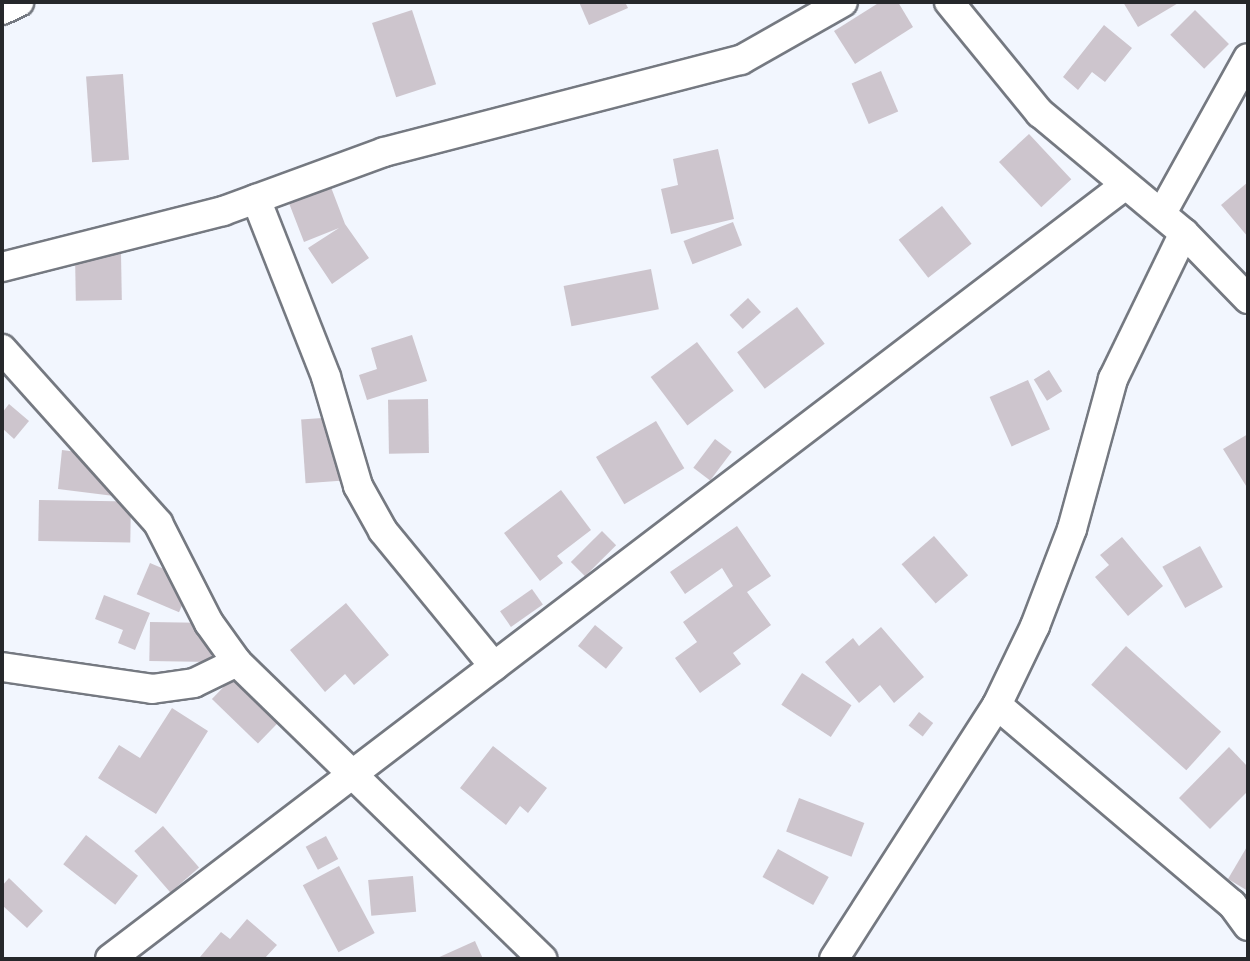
<!DOCTYPE html>
<style>
body{margin:0}
#map{position:relative;width:1250px;height:961px;overflow:hidden;background:#f2f6fe;font-family:Poppins,sans-serif}
div>[style]{position:absolute}
[style*='--x']{left:calc(var(--x)*1px);top:calc(var(--y)*1px);width:calc(var(--w)*1px);rotate:calc(var(--a)*1deg)}
.building>*{inset:0;background:#cdc5cd;transform-origin:0 0}
.roads{filter:drop-shadow(2px 0 #757981) drop-shadow(-2px 0 #757981) drop-shadow(0 2px #757981) drop-shadow(0 -2px #757981)}
.street>*{height:28px;margin:-14px;padding:0 14px;transform-origin:14px;border-radius:14px;background:#fff}
span{translate:-50% -50%;white-space:nowrap;text-align:center;line-height:1.15;-webkit-text-stroke:7px #fff;paint-order:stroke}
.frame{position:absolute;inset:0;border:4px solid #26282b;pointer-events:none}
</style>
<div id="map">
<div class="building">
<div style="clip-path:polygon(579px 2px,625px 2px,628px 8px,589px 25px)"></div>
<div style="clip-path:polygon(880px 2px,898px 2px,913px 27px,855px 64px,834px 31px)"></div>
<div style="clip-path:polygon(1123px 2px,1180px 2px,1138px 27px)"></div>
<div style="left:412px;top:10px;width:78px;height:42px;rotate:72deg"></div>
<div style="left:1195px;top:10px;width:48px;height:35px;rotate:45deg"></div>
<div style="clip-path:polygon(1104px 25px,1132px 48px,1105px 82px,1092px 72px,1078px 90px,1063px 77px)"></div>
<div style="left:881px;top:71px;width:44px;height:32px;rotate:67deg"></div>
<div style="left:123px;top:74px;width:86px;height:37px;rotate:86deg"></div>
<div style="left:1029px;top:134px;width:62px;height:41px;rotate:47deg"></div>
<div style="clip-path:polygon(718px 149px,734px 219px,671px 234px,661px 189px,678px 185px,673px 159px)"></div>
<div style="clip-path:polygon(329px 182px,345px 224px,369px 258px,332px 284px,308px 248px,339px 228px,304px 242px,287px 198px)"></div>
<div style="clip-path:polygon(1248px 182px,1248px 237px,1221px 205px)"></div>
<div style="left:942px;top:206px;width:48px;height:55px;rotate:52deg"></div>
<div style="left:733px;top:222px;width:25px;height:53px;rotate:69deg"></div>
<div style="left:121px;top:253px;width:47px;height:46px;rotate:89deg"></div>
<div style="left:651px;top:269px;width:41px;height:89px;rotate:79deg"></div>
<div style="left:748px;top:298px;width:19px;height:25px;rotate:47deg"></div>
<div style="left:797px;top:307px;width:46px;height:75px;rotate:53deg"></div>
<div style="clip-path:polygon(412px 335px,427px 381px,367px 400px,359px 375px,377px 369px,371px 348px)"></div>
<div style="left:697px;top:342px;width:61px;height:58px;rotate:53deg"></div>
<div style="left:1049px;top:370px;width:25px;height:18px;rotate:58deg"></div>
<div style="left:1028px;top:380px;width:54px;height:42px;rotate:66deg"></div>
<div style="left:428px;top:399px;width:54px;height:40px;rotate:89deg"></div>
<div style="clip-path:polygon(9px 404px,29px 421px,14px 439px,2px 428px,2px 413px)"></div>
<div style="left:350px;top:416px;width:64px;height:49px;rotate:86deg"></div>
<div style="left:656px;top:421px;width:55px;height:70px;rotate:59deg"></div>
<div style="clip-path:polygon(1248px 434px,1248px 489px,1223px 449px)"></div>
<div style="left:715px;top:439px;width:21px;height:36px;rotate:37deg"></div>
<div style="clip-path:polygon(62px 450px,100px 455px,117px 471px,114px 496px,58px 489px)"></div>
<div style="clip-path:polygon(561px 490px,591px 530px,557px 556px,563px 563px,540px 581px,504px 533px)"></div>
<div style="left:39px;top:500px;width:92px;height:41px;rotate:1deg"></div>
<div style="clip-path:polygon(737px 526px,771px 576px,747px 592px,771px 625px,733px 653px,741px 664px,700px 693px,675px 658px,697px 642px,683px 622px,733px 586px,722px 568px,685px 594px,670px 572px)"></div>
<div style="left:602px;top:531px;width:20px;height:44px;rotate:45deg"></div>
<div style="left:934px;top:536px;width:52px;height:43px;rotate:49deg"></div>
<div style="clip-path:polygon(1122px 537px,1163px 586px,1128px 616px,1095px 577px,1109px 565px,1100px 555px)"></div>
<div style="left:1200px;top:546px;width:47px;height:43px;rotate:61deg"></div>
<div style="left:150px;top:563px;width:46px;height:34px;rotate:23deg"></div>
<div style="left:532px;top:589px;width:19px;height:39px;rotate:55deg"></div>
<div style="clip-path:polygon(104px 595px,150px 613px,135px 650px,118px 643px,123px 630px,95px 619px)"></div>
<div style="clip-path:polygon(346px 603px,389px 655px,354px 685px,345px 674px,325px 692px,290px 650px)"></div>
<div style="left:150px;top:622px;width:62px;height:39px;rotate:1deg"></div>
<div style="left:595px;top:625px;width:36px;height:27px;rotate:39deg"></div>
<div style="clip-path:polygon(881px 627px,924px 677px,894px 703px,880px 685px,859px 703px,825px 662px,853px 638px,859px 646px)"></div>
<div style="left:1126px;top:646px;width:128px;height:52px;rotate:42deg"></div>
<div style="left:239px;top:671px;width:64px;height:39px;rotate:44deg"></div>
<div style="left:802px;top:673px;width:59px;height:38px;rotate:33deg"></div>
<div style="clip-path:polygon(172px 708px,208px 731px,156px 814px,98px 778px,119px 745px,140px 758px)"></div>
<div style="left:919px;top:712px;width:18px;height:17px;rotate:38deg"></div>
<div style="clip-path:polygon(493px 746px,547px 788px,528px 813px,520px 806px,506px 825px,460px 788px)"></div>
<div style="clip-path:polygon(1229px 747px,1248px 767px,1248px 791px,1210px 829px,1179px 798px)"></div>
<div style="left:799px;top:798px;width:70px;height:36px;rotate:21deg"></div>
<div style="left:163px;top:826px;width:55px;height:38px;rotate:49deg"></div>
<div style="left:86px;top:835px;width:66px;height:37px;rotate:38deg"></div>
<div style="left:326px;top:836px;width:26px;height:23px;rotate:62deg"></div>
<div style="clip-path:polygon(1248px 845px,1248px 891px,1228px 879px)"></div>
<div style="left:778px;top:849px;width:58px;height:32px;rotate:29deg"></div>
<div style="left:339px;top:866px;width:76px;height:41px;rotate:62deg"></div>
<div style="left:413px;top:876px;width:36px;height:45px;rotate:85deg"></div>
<div style="clip-path:polygon(9px 878px,43px 911px,27px 928px,2px 905px,2px 886px)"></div>
<div style="clip-path:polygon(247px 919px,277px 945px,264px 959px,200px 957px,221px 932px,230px 939px)"></div>
<div style="clip-path:polygon(475px 941px,483px 959px,435px 959px)"></div>
</div>
<div class="roads">
<div class="street">
<div style="--x:949;--y:2;--w:144;--a:50.7"></div>
<div style="--x:1040;--y:113;--w:187;--a:39.8"></div>
<div style="--x:1184;--y:233;--w:92;--a:45.9"></div>
<div style="--x:2;--y:10;--w:19;--a:-25"></div>
<div style="--x:256;--y:199;--w:191;--a:68.5"></div>
<div style="--x:326;--y:377;--w:114;--a:73.6"></div>
<div style="--x:358;--y:486;--w:51;--a:60.9"></div>
<div style="--x:383;--y:531;--w:175;--a:50.6"></div>
<div style="--x:1162;--y:213;--w:177;--a:-61"></div>
<div style="--x:2;--y:267;--w:228;--a:-14.2"></div>
<div style="--x:223;--y:211;--w:171;--a:-20.1"></div>
<div style="--x:384;--y:152;--w:369;--a:-14.5"></div>
<div style="--x:741;--y:60;--w:117;--a:-29.6"></div>
<div style="--x:2;--y:349;--w:234;--a:48.1"></div>
<div style="--x:158;--y:523;--w:112;--a:63"></div>
<div style="--x:209;--y:623;--w:48;--a:54.3"></div>
<div style="--x:237;--y:662;--w:426;--a:44.2"></div>
<div style="--x:2;--y:667;--w:152;--a:8.3"></div>
<div style="--x:152;--y:689;--w:42;--a:-8.1"></div>
<div style="--x:194;--y:683;--w:48;--a:-26"></div>
<div style="--x:997;--y:705;--w:308;--a:40.3"></div>
<div style="--x:1232;--y:904;--w:27;--a:54"></div>
<div style="--x:110;--y:959;--w:1275;--a:-37.32"></div>
<div style="--x:834;--y:959;--w:302;--a:-57.3"></div>
<div style="--x:997;--y:705;--w:88;--a:-64.3"></div>
<div style="--x:1035;--y:626;--w:104;--a:-69.1"></div>
<div style="--x:1072;--y:529;--w:156;--a:-74.7"></div>
<div style="--x:1113;--y:379;--w:162;--a:-64.1"></div>
</div>
</div>
<div class="frame"></div>
</div>
